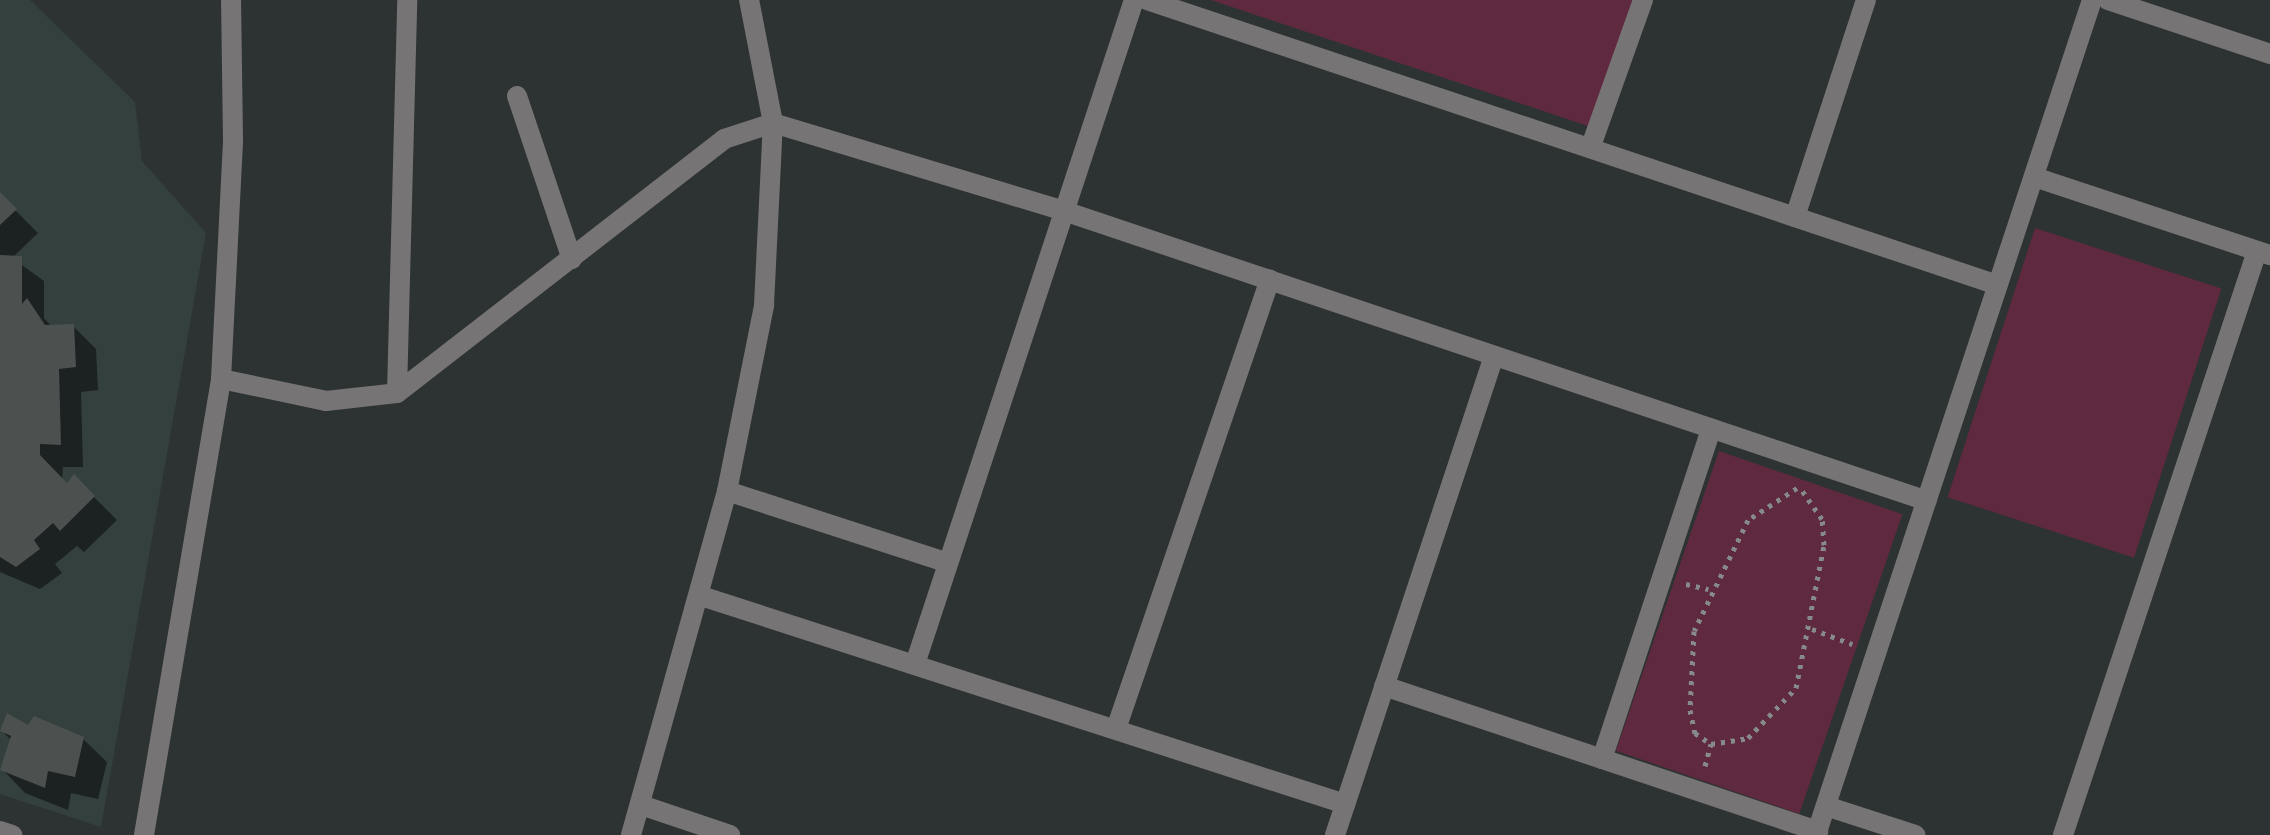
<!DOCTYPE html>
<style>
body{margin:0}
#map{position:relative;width:2270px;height:835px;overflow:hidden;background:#2d3332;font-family:"Golos Text",sans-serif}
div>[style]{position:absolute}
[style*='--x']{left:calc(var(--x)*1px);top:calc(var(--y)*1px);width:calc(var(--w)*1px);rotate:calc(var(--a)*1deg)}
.built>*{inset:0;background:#34403e}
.green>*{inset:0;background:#5f293f;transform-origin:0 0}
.shadow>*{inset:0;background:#0007}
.building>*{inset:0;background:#4c5150}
.path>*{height:5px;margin-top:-2.5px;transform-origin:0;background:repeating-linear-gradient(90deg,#868a8a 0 4px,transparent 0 10px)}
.minor>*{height:20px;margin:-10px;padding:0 10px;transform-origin:10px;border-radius:10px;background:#777475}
span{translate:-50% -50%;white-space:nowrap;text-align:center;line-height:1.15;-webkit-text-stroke:8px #242928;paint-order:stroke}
</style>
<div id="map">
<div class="built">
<div style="clip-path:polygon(0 0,30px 0,135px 102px,142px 161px,206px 233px,101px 827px,0 794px)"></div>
</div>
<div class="green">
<div style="clip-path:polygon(1211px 0,1637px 0,1594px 128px)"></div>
<div style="left:2035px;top:228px;width:196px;height:283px;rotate:18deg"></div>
<div style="left:1719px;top:451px;width:194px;height:317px;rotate:19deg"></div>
</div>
<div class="shadow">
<div style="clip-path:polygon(0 195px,38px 233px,12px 258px,44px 281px,44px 318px,52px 327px,73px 326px,96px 349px,98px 390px,81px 392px,83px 467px,63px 467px,62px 480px,67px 486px,74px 477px,117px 520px,84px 552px,77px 546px,55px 564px,62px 573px,40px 589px,0 572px)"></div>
<div style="clip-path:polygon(28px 728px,83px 739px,107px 762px,98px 799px,71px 793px,68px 810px,25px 793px,2px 769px,11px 740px,2px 731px)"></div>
</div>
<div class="building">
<div style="clip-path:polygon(0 192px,17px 209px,0 225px)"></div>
<div style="clip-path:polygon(0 255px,22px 256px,22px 304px,27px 298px,45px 325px,74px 324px,76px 367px,59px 369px,61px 445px,40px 444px,40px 455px,67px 483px,74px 474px,95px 496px,60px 531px,53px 523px,34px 540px,40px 549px,16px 567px,0 557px)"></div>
<div style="clip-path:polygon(7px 713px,28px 725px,34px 716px,84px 737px,75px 777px,48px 771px,45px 788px,0 770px,11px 736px,0 731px)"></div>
</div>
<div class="path">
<div style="--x:1797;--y:488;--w:59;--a:146.9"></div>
<div style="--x:1748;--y:520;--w:123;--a:115.9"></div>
<div style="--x:1694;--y:631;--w:79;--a:92.9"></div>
<div style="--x:1690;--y:710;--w:24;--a:78"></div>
<div style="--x:1695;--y:733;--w:19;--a:35"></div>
<div style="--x:1711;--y:744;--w:37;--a:-9"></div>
<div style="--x:1748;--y:738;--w:69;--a:-46.2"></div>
<div style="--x:1796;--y:688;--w:146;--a:-78.9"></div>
<div style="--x:1824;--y:545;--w:26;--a:-94"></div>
<div style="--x:1822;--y:519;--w:38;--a:-125"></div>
<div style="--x:1686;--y:584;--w:23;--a:13"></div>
<div style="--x:1812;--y:629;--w:43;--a:20.6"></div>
<div style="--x:1705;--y:766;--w:23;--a:-75"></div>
</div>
<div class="minor">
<div style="--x:1147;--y:0;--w:897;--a:18.52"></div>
<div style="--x:2108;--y:0;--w:171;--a:18.4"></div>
<div style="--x:517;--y:96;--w:172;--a:71.4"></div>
<div style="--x:1591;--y:146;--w:155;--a:-70.4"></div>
<div style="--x:2034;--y:177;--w:249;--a:18.3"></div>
<div style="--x:1795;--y:217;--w:228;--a:-71.9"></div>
<div style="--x:221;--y:379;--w:107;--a:11.8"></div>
<div style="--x:326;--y:401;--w:71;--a:-6.4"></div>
<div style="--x:397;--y:393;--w:414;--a:-37.8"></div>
<div style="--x:724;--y:139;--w:52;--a:-18.1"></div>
<div style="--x:773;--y:123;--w:304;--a:16.8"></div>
<div style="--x:1064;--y:211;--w:910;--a:18.57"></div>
<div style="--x:397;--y:393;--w:393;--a:-88.5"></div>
<div style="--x:727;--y:491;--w:232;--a:18"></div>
<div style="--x:701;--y:596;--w:677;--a:17.9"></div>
<div style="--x:916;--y:661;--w:696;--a:-71.75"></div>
<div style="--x:1384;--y:686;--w:458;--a:18.5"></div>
<div style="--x:1117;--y:726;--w:472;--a:-71.1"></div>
<div style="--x:1602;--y:759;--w:348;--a:-71.7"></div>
<div style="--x:641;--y:805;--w:94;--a:18.6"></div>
<div style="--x:1826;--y:806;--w:94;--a:18"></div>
<div style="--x:0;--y:831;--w:13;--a:18"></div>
<div style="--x:144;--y:835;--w:462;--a:-80.4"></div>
<div style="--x:221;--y:379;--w:239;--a:-87.1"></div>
<div style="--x:233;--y:140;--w:140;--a:-90.8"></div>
<div style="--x:631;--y:835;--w:357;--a:-74.4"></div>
<div style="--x:727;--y:491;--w:190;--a:-78.7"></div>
<div style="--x:764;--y:305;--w:182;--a:-87.2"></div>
<div style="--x:773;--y:123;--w:125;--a:-101"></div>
<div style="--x:1335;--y:835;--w:505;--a:-71.64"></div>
<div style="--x:1816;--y:835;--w:879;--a:-71.71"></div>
<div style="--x:2063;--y:835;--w:615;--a:-71.62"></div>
</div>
</div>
